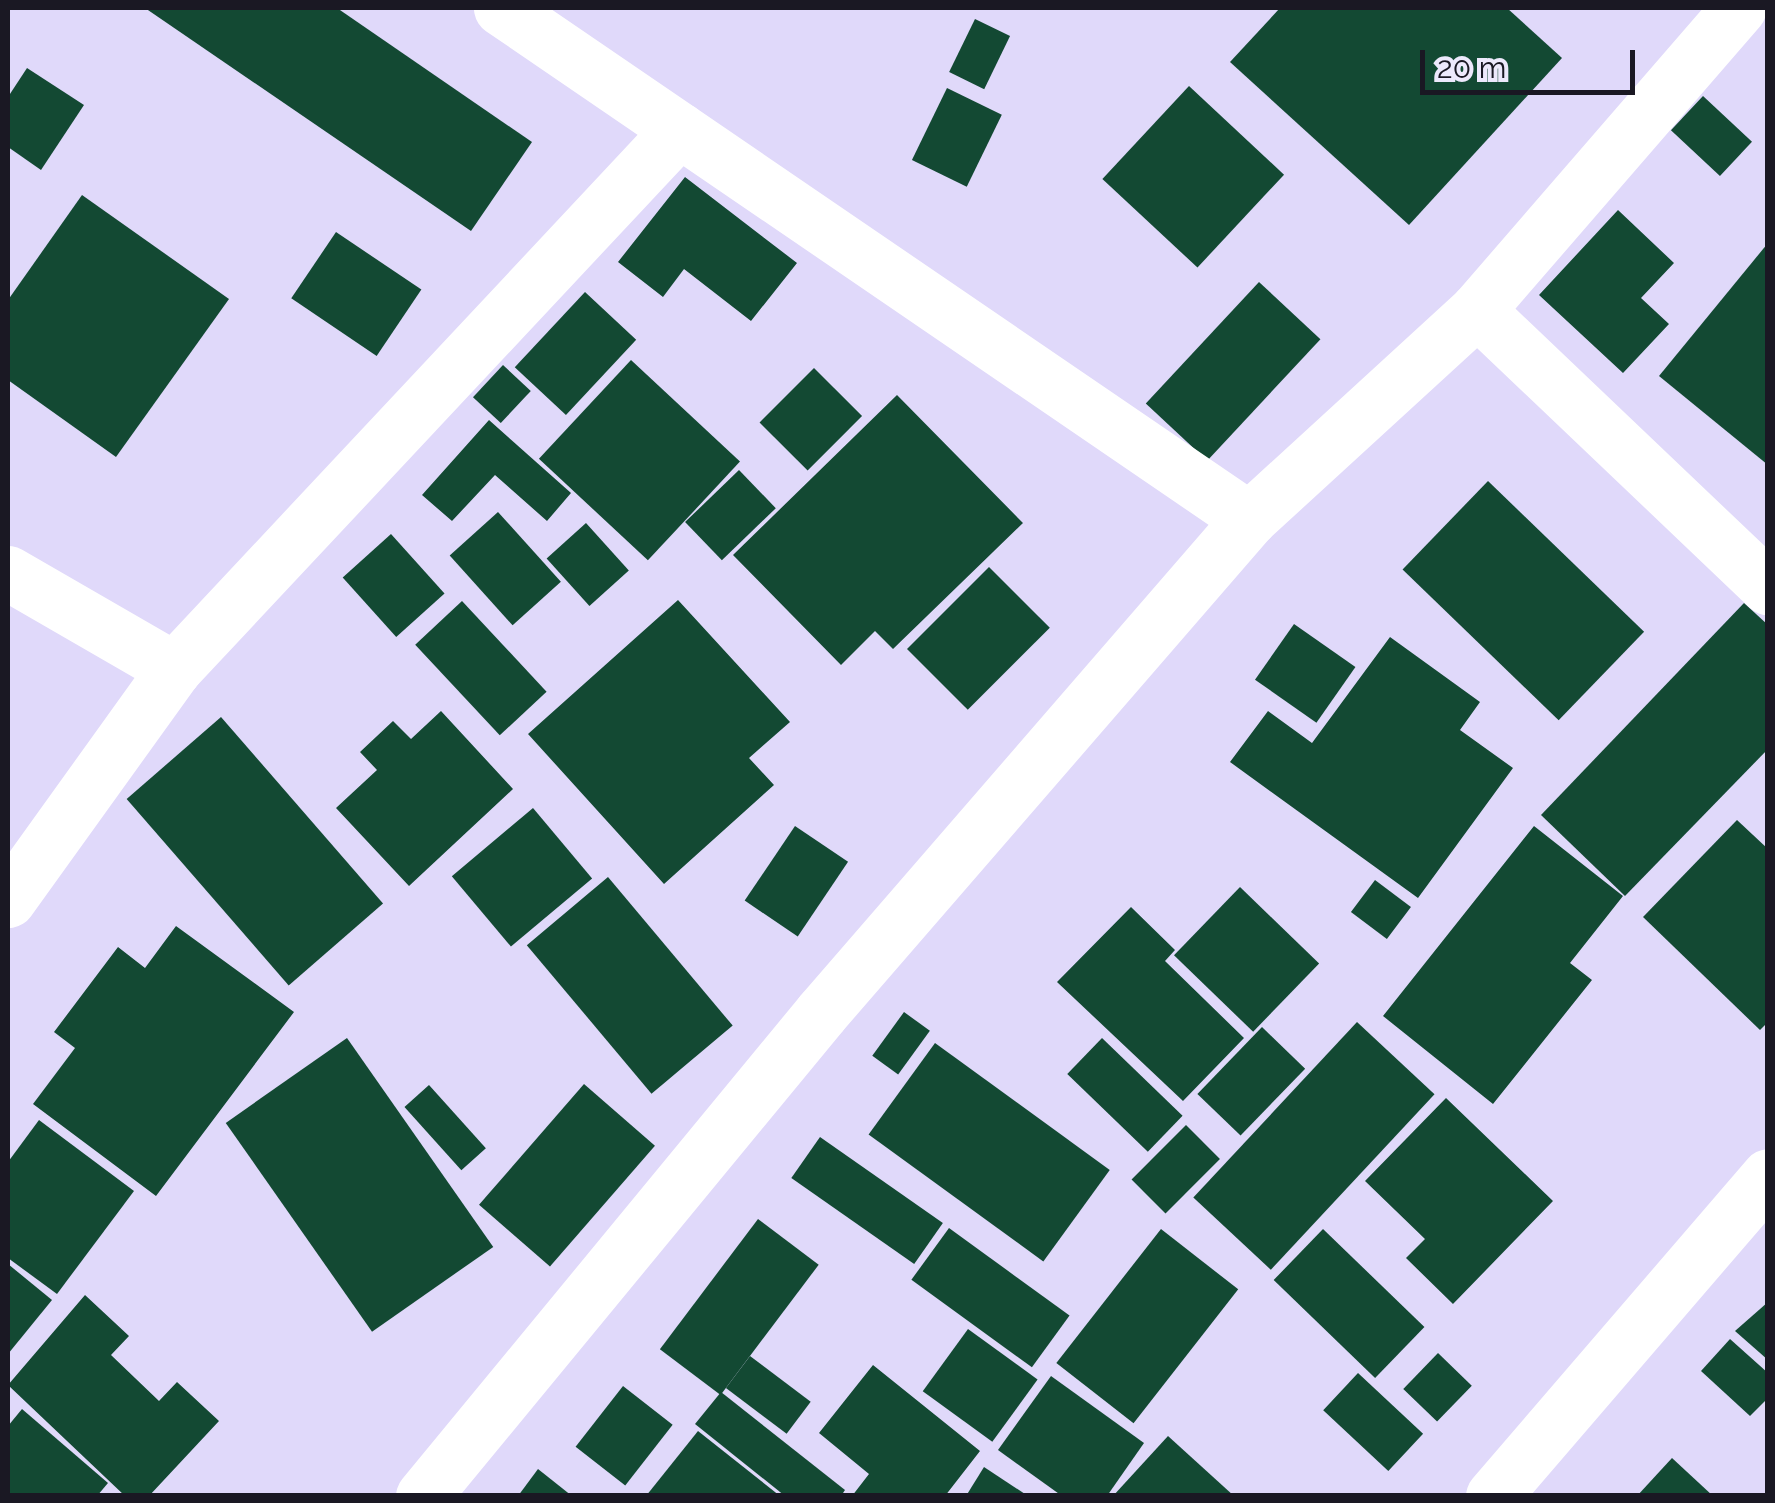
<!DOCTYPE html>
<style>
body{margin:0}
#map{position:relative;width:1775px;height:1503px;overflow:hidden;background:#e0d9fa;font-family:Raleway,sans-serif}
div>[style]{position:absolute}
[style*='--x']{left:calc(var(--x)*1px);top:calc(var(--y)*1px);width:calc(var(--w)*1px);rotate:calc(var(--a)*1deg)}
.building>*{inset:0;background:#134933;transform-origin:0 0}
.minor>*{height:55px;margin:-27.5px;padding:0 27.5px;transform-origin:27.5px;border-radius:27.5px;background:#fff}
span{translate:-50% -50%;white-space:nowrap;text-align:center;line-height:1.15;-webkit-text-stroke:10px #ede9fc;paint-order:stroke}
.frame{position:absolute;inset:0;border:10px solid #1a1823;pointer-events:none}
.scale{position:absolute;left:1420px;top:50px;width:215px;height:45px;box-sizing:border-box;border:5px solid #1a1823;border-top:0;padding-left:12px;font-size:30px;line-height:35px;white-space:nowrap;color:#1a1823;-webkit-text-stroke:8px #ede9fc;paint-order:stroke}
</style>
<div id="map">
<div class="building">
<div style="clip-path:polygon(145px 8px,337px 8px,532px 142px,471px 231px)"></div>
<div style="clip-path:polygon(1280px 8px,1507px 8px,1562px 58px,1409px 225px,1230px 62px)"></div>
<div style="left:975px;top:19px;width:39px;height:59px;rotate:26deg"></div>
<div style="clip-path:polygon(27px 68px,84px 105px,41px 170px,8px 147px,8px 97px)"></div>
<div style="left:1189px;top:86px;width:130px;height:127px;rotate:43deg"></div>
<div style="left:947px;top:88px;width:61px;height:80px;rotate:26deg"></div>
<div style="left:1703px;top:96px;width:67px;height:47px;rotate:43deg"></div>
<div style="clip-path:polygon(685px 177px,797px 263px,751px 321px,684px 269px,663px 297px,618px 262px)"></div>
<div style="clip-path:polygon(82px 195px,229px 299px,116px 457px,8px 380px,8px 300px)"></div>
<div style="clip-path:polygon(1618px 210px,1674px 263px,1641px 298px,1669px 324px,1623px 373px,1539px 295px)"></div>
<div style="left:336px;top:232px;width:103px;height:80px;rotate:34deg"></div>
<div style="clip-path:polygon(1768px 243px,1768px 465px,1659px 376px)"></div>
<div style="left:1259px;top:282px;width:84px;height:166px;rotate:43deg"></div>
<div style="left:585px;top:292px;width:70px;height:103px;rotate:43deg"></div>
<div style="left:631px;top:360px;width:149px;height:135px;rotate:43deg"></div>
<div style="left:503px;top:365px;width:38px;height:44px;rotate:43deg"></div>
<div style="left:814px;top:368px;width:68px;height:77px;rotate:45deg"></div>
<div style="clip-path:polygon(897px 395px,1023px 523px,893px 649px,875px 631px,841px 665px,733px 555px)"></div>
<div style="clip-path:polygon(489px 420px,571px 493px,547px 521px,495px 475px,452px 521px,422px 495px)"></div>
<div style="left:739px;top:470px;width:53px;height:75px;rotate:46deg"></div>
<div style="left:1488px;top:481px;width:217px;height:123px;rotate:44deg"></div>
<div style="left:498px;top:512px;width:94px;height:65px;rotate:48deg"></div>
<div style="left:586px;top:523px;width:64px;height:53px;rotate:48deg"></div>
<div style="left:391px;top:534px;width:80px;height:65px;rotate:48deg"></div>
<div style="left:989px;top:567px;width:86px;height:116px;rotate:45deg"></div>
<div style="clip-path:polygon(678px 600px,790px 722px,749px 758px,774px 785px,664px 884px,528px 734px)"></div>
<div style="left:462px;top:601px;width:124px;height:64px;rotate:47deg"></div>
<div style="clip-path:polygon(1744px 603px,1768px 625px,1768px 749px,1625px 896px,1541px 815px)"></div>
<div style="left:1294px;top:624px;width:75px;height:68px;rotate:35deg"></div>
<div style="clip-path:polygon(1390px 637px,1480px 702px,1460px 730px,1513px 768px,1418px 898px,1230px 762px,1268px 711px,1312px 743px)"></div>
<div style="clip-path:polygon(441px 711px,513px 789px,409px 886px,336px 808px,377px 770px,360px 752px,393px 721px,411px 739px)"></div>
<div style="left:221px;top:717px;width:247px;height:125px;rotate:49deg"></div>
<div style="left:533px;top:808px;width:92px;height:106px;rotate:50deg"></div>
<div style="clip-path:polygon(1737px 820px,1768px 849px,1768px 1022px,1760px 1030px,1643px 917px)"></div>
<div style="left:795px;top:826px;width:64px;height:90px;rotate:34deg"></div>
<div style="clip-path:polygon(1534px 826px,1623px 896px,1570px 963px,1592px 980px,1493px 1104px,1383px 1016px)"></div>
<div style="left:608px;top:877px;width:194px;height:106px;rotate:50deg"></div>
<div style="left:1375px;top:880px;width:45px;height:40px;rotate:37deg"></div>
<div style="left:1240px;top:887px;width:110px;height:95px;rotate:44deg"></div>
<div style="clip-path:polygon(1131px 907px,1175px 950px,1165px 961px,1244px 1038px,1183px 1101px,1057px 982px)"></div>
<div style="clip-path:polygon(176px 926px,294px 1012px,156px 1196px,33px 1104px,75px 1048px,54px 1032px,118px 947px,145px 968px)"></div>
<div style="left:904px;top:1012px;width:32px;height:54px;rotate:36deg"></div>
<div style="left:1357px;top:1022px;width:106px;height:240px;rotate:43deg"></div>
<div style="left:1262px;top:1027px;width:60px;height:93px;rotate:44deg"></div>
<div style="left:347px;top:1038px;width:255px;height:148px;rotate:55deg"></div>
<div style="left:1102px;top:1038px;width:112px;height:50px;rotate:44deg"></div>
<div style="left:935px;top:1043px;width:216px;height:113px;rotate:36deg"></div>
<div style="left:584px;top:1084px;width:94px;height:160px;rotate:41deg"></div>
<div style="left:429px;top:1085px;width:85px;height:33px;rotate:48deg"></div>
<div style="clip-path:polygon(1446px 1098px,1553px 1201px,1453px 1304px,1406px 1258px,1425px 1239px,1365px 1181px)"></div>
<div style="clip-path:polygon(39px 1120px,134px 1191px,57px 1294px,8px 1258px,8px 1162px)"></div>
<div style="left:1186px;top:1125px;width:48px;height:77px;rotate:45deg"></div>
<div style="left:820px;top:1137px;width:150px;height:50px;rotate:35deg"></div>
<div style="left:758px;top:1219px;width:76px;height:163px;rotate:37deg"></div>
<div style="left:949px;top:1228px;width:149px;height:64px;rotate:36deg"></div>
<div style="left:1161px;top:1229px;width:98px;height:170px;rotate:38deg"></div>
<div style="left:1323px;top:1229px;width:141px;height:71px;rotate:44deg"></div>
<div style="clip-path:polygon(8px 1264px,52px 1300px,8px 1354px)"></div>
<div style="clip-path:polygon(85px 1295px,129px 1336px,111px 1355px,159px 1401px,177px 1382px,219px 1421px,149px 1496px,125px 1496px,8px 1385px)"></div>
<div style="clip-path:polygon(1768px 1302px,1768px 1360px,1735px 1331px)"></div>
<div style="left:968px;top:1329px;width:86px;height:77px;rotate:36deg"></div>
<div style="clip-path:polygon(1730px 1339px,1768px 1373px,1768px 1398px,1750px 1416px,1701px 1371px)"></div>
<div style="left:1438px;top:1353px;width:47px;height:50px;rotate:44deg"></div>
<div style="left:750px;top:1356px;width:76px;height:40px;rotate:37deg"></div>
<div style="clip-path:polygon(873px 1365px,980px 1451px,945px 1496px,852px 1496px,869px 1474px,819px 1433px)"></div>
<div style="left:1358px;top:1373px;width:89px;height:51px;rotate:43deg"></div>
<div style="clip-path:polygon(1051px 1376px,1144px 1443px,1107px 1496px,1062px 1496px,998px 1450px)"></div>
<div style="left:623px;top:1386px;width:63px;height:77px;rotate:38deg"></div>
<div style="clip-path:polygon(721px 1392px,845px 1490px,841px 1496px,785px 1496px,695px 1424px)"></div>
<div style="clip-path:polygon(22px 1409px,108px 1483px,97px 1496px,8px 1496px,8px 1426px)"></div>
<div style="clip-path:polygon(698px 1431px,780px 1496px,646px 1496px)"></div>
<div style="clip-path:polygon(1168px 1436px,1234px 1496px,1113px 1496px)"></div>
<div style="clip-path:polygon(1672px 1458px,1713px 1496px,1637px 1496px)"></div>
<div style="clip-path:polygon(984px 1467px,1028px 1496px,966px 1496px)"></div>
<div style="clip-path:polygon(538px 1469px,572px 1496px,518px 1496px)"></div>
</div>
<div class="minor">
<div style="--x:501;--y:8;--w:906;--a:34.34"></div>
<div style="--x:1477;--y:310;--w:402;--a:43.6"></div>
<div style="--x:8;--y:573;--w:192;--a:30"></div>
<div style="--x:8;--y:900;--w:284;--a:-54.3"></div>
<div style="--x:174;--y:669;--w:739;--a:-46.87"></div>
<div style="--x:423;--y:1496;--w:626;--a:-50.51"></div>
<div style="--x:821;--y:1013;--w:654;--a:-49.09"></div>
<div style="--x:1249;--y:519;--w:309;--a:-42.5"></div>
<div style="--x:1477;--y:310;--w:400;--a:-49.1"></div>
<div style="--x:1493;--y:1496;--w:422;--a:-49.3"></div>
</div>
<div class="frame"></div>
<div class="scale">20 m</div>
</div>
